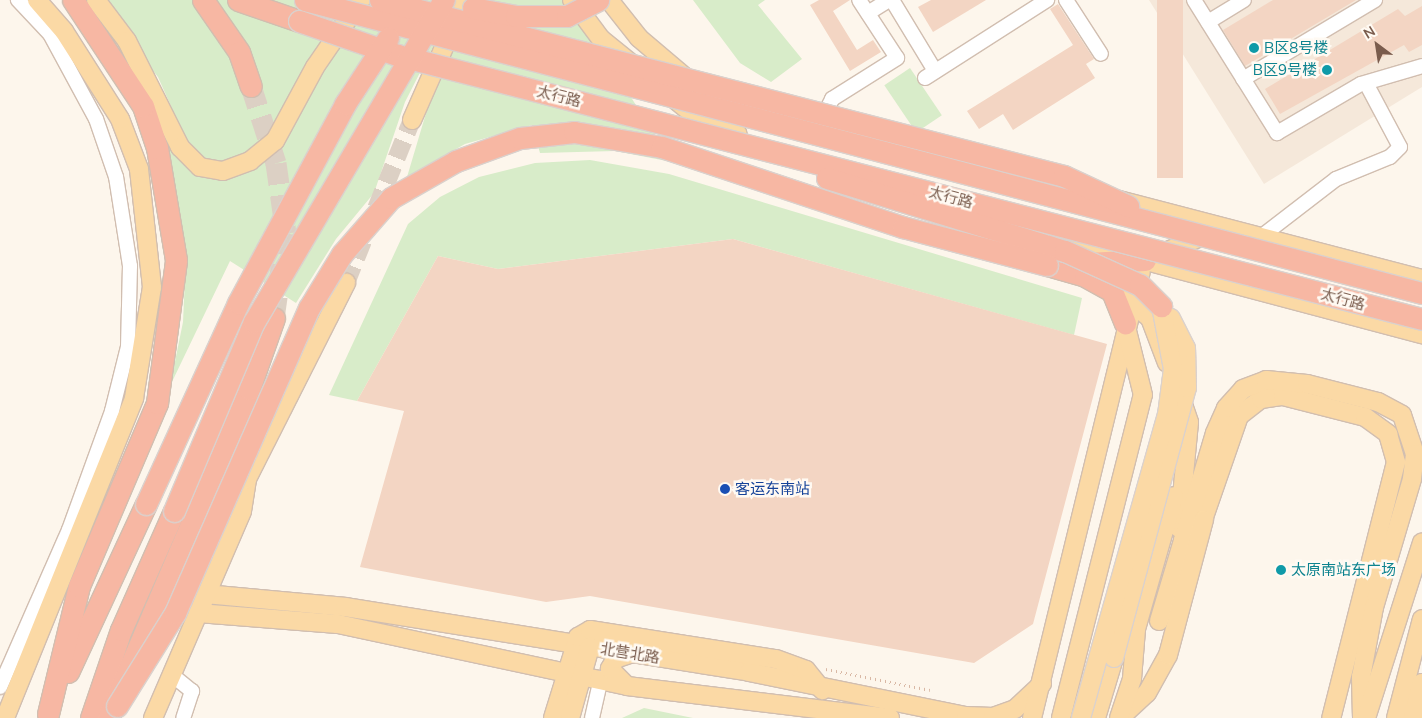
<!DOCTYPE html>
<meta charset="utf-8">
<style>
body{margin:0}
#map{position:relative;width:1422px;height:718px;overflow:hidden;background:#fdf6ec;font-family:Mulish,"Noto Sans SC",sans-serif}
div>[style]{position:absolute}
[style*='--x']{left:calc(var(--x)*1px);top:calc(var(--y)*1px);width:calc(var(--w)*1px);rotate:calc(var(--a)*1deg)}
.residential>*{inset:0;background:#f5e8da}
.green>*{inset:0;background:#d8ecc9;transform-origin:0 0}
.building>*{inset:0;background:#f3d5c3;transform-origin:0 0}
.major-tunnel>*{height:18px;margin-top:-9px;transform-origin:0;background:repeating-linear-gradient(90deg,#dcd0c4 0 18px,transparent 0 27px)}
.highway-tunnel>*{height:21px;margin-top:-10.5px;transform-origin:0;background:repeating-linear-gradient(90deg,#dcd0c4 0 21px,transparent 0 32px)}
.path>*{height:2.5px;margin-top:-1.25px;transform-origin:0;background:repeating-linear-gradient(90deg,#d9b8a5 0 1px,transparent 0 5px)}
.roads{filter:drop-shadow(1px 0 #d1beb0) drop-shadow(-1px 0 #d1beb0) drop-shadow(0 1px #d1beb0) drop-shadow(0 -1px #d1beb0)}
.minor>*{height:14px;margin:-7px;padding:0 7px;transform-origin:7px;border-radius:7px;background:#fff}
.major>*{height:18px;margin:-9px;padding:0 9px;transform-origin:9px;border-radius:9px;background:#fbd9a5}
.highway>*{height:21px;margin:-10.5px;padding:0 10.5px;transform-origin:10.5px;border-radius:10.5px;background:#f7b7a3}
.bridges{filter:drop-shadow(1px 0 #dad1cd) drop-shadow(-1px 0 #dad1cd) drop-shadow(0 1px #dad1cd) drop-shadow(0 -1px #dad1cd)}
.major-bridge>*{height:18px;margin:-9px;padding:0 9px;transform-origin:9px;border-radius:9px;background:#fbd9a5}
.highway-bridge>*{height:21px;margin:-10.5px;padding:0 10.5px;transform-origin:10.5px;border-radius:10.5px;background:#f7b7a3}
.dots>*{width:14px;height:14px;translate:-50% -50%;box-sizing:border-box;border:2px solid #fffaf3;border-radius:50%}
span{translate:-50% -50%;white-space:nowrap;text-align:center;line-height:1.15;-webkit-text-stroke:5px #fffaf3;paint-order:stroke}
.culture-label{font-size:15px;color:#0d838f}
.left{translate:0 -50%;text-align:left}
.right{translate:-100% -50%;text-align:right}
.street-label{font-size:15px;color:#7a5c4d}
.transit-label{font-size:15px;color:#164399}
.north{position:absolute;left:1352px;top:20px;width:50px;height:50px;-webkit-text-stroke:4px #fffaf3;paint-order:stroke;rotate:329deg;font-size:14px;font-weight:700;line-height:20px;text-align:center;color:#7a5c4d}
.north::after{content:'';display:block;margin:auto;width:18px;height:22px;background:#7a5c4d;clip-path:polygon(50% 0,100% 100%,50% 72%,0 100%)}
</style>
<div id="map">
<div class="residential">
<div style="clip-path:polygon(1149px 0,1422px 0,1422px 87px,1264px 184px)"></div>
</div>
<div class="green">
<div style="clip-path:polygon(96px 0,457px 0,405px 102px,374px 193px,336px 239px,296px 303px,230px 261px,170px 386px,183px 322px,186px 256px,165px 138px,181px 129px,158px 77px)"></div>
<div style="clip-path:polygon(479px 0,575px 0,596px 42px,672px 162px,615px 151px,540px 153px,532px 125px,465px 144px,407px 177px,432px 93px)"></div>
<div style="clip-path:polygon(693px 0,765px 0,758px 5px,802px 59px,771px 82px,740px 63px)"></div>
<div style="left:910px;top:68px;width:57px;height:31px;rotate:56deg"></div>
<div style="clip-path:polygon(590px 160px,669px 174px,1082px 298px,1074px 335px,733px 239px,498px 269px,438px 256px,357px 401px,329px 395px,408px 224px,440px 197px,479px 177px,535px 163px)"></div>
<div style="clip-path:polygon(644px 708px,693px 718px,622px 718px)"></div>
</div>
<div class="building">
<div style="clip-path:polygon(819px 0,850px 0,833px 11px,857px 50px,873px 40px,881px 52px,850px 71px,810px 5px)"></div>
<div style="clip-path:polygon(931px 0,986px 0,933px 32px,918px 7px)"></div>
<div style="left:1157px;top:0;width:26px;height:178px"></div>
<div style="clip-path:polygon(1273px 0,1356px 0,1245px 66px,1223px 30px)"></div>
<div style="clip-path:polygon(1058px 4px,1094px 59px,1086px 64px,1095px 78px,1013px 130px,1003px 114px,979px 129px,967px 111px,1073px 45px,1050px 9px)"></div>
<div style="clip-path:polygon(1422px 6px,1422px 45px,1409px 52px,1404px 45px,1280px 114px,1265px 89px,1398px 9px,1405px 16px)"></div>
<div style="clip-path:polygon(733px 239px,1107px 344px,1033px 624px,974px 663px,590px 596px,546px 602px,360px 567px,404px 411px,357px 401px,438px 256px,498px 269px)"></div>
</div>
<div class="major-tunnel">
<div style="--x:346;--y:283;--w:176;--a:-68"></div>
</div>
<div class="highway-tunnel">
<div style="--x:251;--y:86;--w:81;--a:72"></div>
<div style="--x:276;--y:163;--w:71;--a:81.9"></div>
<div style="--x:286;--y:233;--w:86;--a:98"></div>
</div>
<div class="path">
<div style="--x:826;--y:669;--w:106;--a:11.4"></div>
</div>
<div class="roads">
<div class="minor">
<div style="--x:892;--y:0;--w:83;--a:58.8"></div>
<div style="--x:1066;--y:0;--w:64;--a:57.1"></div>
<div style="--x:1194;--y:0;--w:157;--a:58"></div>
<div style="--x:1277;--y:133;--w:97;--a:-30.3"></div>
<div style="--x:1361;--y:84;--w:64;--a:-16.4"></div>
<div style="--x:868;--y:13;--w:25;--a:-32"></div>
<div style="--x:1208;--y:22;--w:42;--a:-31.4"></div>
<div style="--x:925;--y:78;--w:145;--a:-32.6"></div>
<div style="--x:1243;--y:79;--w:154;--a:-30.9"></div>
<div style="--x:821;--y:121;--w:25;--a:-63"></div>
<div style="--x:832;--y:99;--w:77;--a:-32.2"></div>
<div style="--x:897;--y:58;--w:69;--a:-123.2"></div>
<div style="--x:1262;--y:236;--w:93;--a:-37.6"></div>
<div style="--x:1336;--y:179;--w:58;--a:-22.2"></div>
<div style="--x:1390;--y:157;--w:14;--a:-45"></div>
<div style="--x:1400;--y:147;--w:72;--a:-118"></div>
<div style="--x:172;--y:675;--w:26;--a:39"></div>
<div style="--x:192;--y:691;--w:28;--a:108"></div>
<div style="--x:0;--y:687;--w:171;--a:-66.3"></div>
<div style="--x:69;--y:530;--w:127;--a:-70.1"></div>
<div style="--x:112;--y:411;--w:66;--a:-76"></div>
<div style="--x:128;--y:347;--w:81;--a:-88.6"></div>
<div style="--x:130;--y:266;--w:90;--a:-98.9"></div>
<div style="--x:116;--y:177;--w:61;--a:-109"></div>
<div style="--x:96;--y:119;--w:97;--a:-118.4"></div>
<div style="--x:50;--y:34;--w:47;--a:-133.3"></div>
<div style="--x:592;--y:718;--w:41;--a:-77.3"></div>
</div>
<div class="major">
<div style="--x:96;--y:0;--w:51;--a:52.9"></div>
<div style="--x:127;--y:41;--w:119;--a:63.4"></div>
<div style="--x:180;--y:147;--w:28;--a:45"></div>
<div style="--x:200;--y:167;--w:23;--a:10"></div>
<div style="--x:223;--y:171;--w:29;--a:-20"></div>
<div style="--x:250;--y:161;--w:32;--a:-39"></div>
<div style="--x:275;--y:141;--w:84;--a:-61.6"></div>
<div style="--x:315;--y:67;--w:81;--a:-55.5"></div>
<div style="--x:572;--y:0;--w:49;--a:53.4"></div>
<div style="--x:601;--y:39;--w:41;--a:39.1"></div>
<div style="--x:609;--y:0;--w:48;--a:51.7"></div>
<div style="--x:639;--y:38;--w:62;--a:40.4"></div>
<div style="--x:672;--y:97;--w:36;--a:39"></div>
<div style="--x:700;--y:120;--w:40;--a:20.2"></div>
<div style="--x:412;--y:120;--w:131;--a:-66.2"></div>
<div style="--x:895;--y:144;--w:99;--a:14"></div>
<div style="--x:1115;--y:199;--w:317;--a:14.6"></div>
<div style="--x:1026;--y:229;--w:410;--a:14.9"></div>
<div style="--x:1158;--y:255;--w:56;--a:-22.9"></div>
<div style="--x:1124;--y:297;--w:33;--a:39"></div>
<div style="--x:1150;--y:318;--w:48;--a:69.3"></div>
<div style="--x:1179;--y:528;--w:106;--a:-84.6"></div>
<div style="--x:1189;--y:422;--w:28;--a:-109"></div>
<div style="--x:1183;--y:540;--w:31;--a:-48"></div>
<div style="--x:1204;--y:517;--w:107;--a:-70.9"></div>
<div style="--x:1239;--y:416;--w:28;--a:-38"></div>
<div style="--x:1261;--y:399;--w:22;--a:-8"></div>
<div style="--x:1283;--y:396;--w:85;--a:14.4"></div>
<div style="--x:1365;--y:417;--w:29;--a:36"></div>
<div style="--x:1388;--y:434;--w:29;--a:74"></div>
<div style="--x:1396;--y:462;--w:264;--a:104.2"></div>
<div style="--x:206;--y:594;--w:140;--a:5.3"></div>
<div style="--x:345;--y:607;--w:409;--a:9.1"></div>
<div style="--x:749;--y:672;--w:221;--a:11.5"></div>
<div style="--x:966;--y:716;--w:27;--a:2"></div>
<div style="--x:993;--y:717;--w:23;--a:-20"></div>
<div style="--x:1015;--y:709;--w:37;--a:-43"></div>
<div style="--x:198;--y:613;--w:140;--a:4.5"></div>
<div style="--x:338;--y:624;--w:296;--a:12.1"></div>
<div style="--x:627;--y:686;--w:265;--a:6.9"></div>
<div style="--x:1159;--y:621;--w:196;--a:-73.4"></div>
<div style="--x:1215;--y:433;--w:27;--a:-66"></div>
<div style="--x:1226;--y:408;--w:25;--a:-48"></div>
<div style="--x:1243;--y:389;--w:25;--a:-21"></div>
<div style="--x:1266;--y:380;--w:41;--a:5.6"></div>
<div style="--x:1307;--y:384;--w:73;--a:14.2"></div>
<div style="--x:1378;--y:402;--w:27;--a:28"></div>
<div style="--x:1402;--y:415;--w:41;--a:71.6"></div>
<div style="--x:1415;--y:454;--w:25;--a:97"></div>
<div style="--x:1412;--y:479;--w:134;--a:106.5"></div>
<div style="--x:1374;--y:607;--w:71;--a:100.5"></div>
<div style="--x:1361;--y:677;--w:41;--a:88.6"></div>
<div style="--x:626;--y:685;--w:23;--a:-135"></div>
<div style="--x:610;--y:669;--w:11;--a:-63"></div>
<div style="--x:615;--y:659;--w:18;--a:-19"></div>
<div style="--x:1367;--y:715;--w:181;--a:-72.3"></div>
<div style="--x:1121;--y:717;--w:35;--a:-43"></div>
<div style="--x:1147;--y:693;--w:43;--a:-61.1"></div>
<div style="--x:1168;--y:655;--w:140;--a:-75.1"></div>
<div style="--x:5;--y:718;--w:345;--a:-68"></div>
<div style="--x:134;--y:398;--w:112;--a:-80.8"></div>
<div style="--x:152;--y:287;--w:119;--a:-96.3"></div>
<div style="--x:139;--y:169;--w:53;--a:-110.8"></div>
<div style="--x:120;--y:119;--w:104;--a:-122.5"></div>
<div style="--x:64;--y:31;--w:41;--a:-131.1"></div>
<div style="--x:153;--y:718;--w:225;--a:-66.7"></div>
<div style="--x:242;--y:511;--w:32;--a:-81"></div>
<div style="--x:247;--y:479;--w:220;--a:-63.2"></div>
<div style="--x:553;--y:718;--w:85;--a:-72.8"></div>
<div style="--x:578;--y:637;--w:14;--a:-30"></div>
<div style="--x:590;--y:630;--w:188;--a:8.9"></div>
<div style="--x:776;--y:659;--w:32;--a:20"></div>
<div style="--x:806;--y:670;--w:26;--a:51"></div>
<div style="--x:570;--y:718;--w:74;--a:-74.3"></div>
<div style="--x:1032;--y:718;--w:459;--a:-76.3"></div>
<div style="--x:1061;--y:718;--w:333;--a:-75.8"></div>
<div style="--x:1143;--y:395;--w:70;--a:-104"></div>
<div style="--x:1096;--y:718;--w:63;--a:-73.3"></div>
<div style="--x:1119;--y:718;--w:41;--a:-71.6"></div>
<div style="--x:1132;--y:679;--w:50;--a:-85.4"></div>
<div style="--x:1136;--y:629;--w:138;--a:-74.1"></div>
<div style="--x:1396;--y:718;--w:102;--a:-75.3"></div>
<div style="--x:1413;--y:718;--w:36;--a:-76"></div>
</div>
<div class="highway">
<div style="--x:203;--y:0;--w:63;--a:55.3"></div>
<div style="--x:239;--y:52;--w:36;--a:71"></div>
<div style="--x:238;--y:0;--w:65;--a:19"></div>
<div style="--x:1087;--y:263;--w:58;--a:-3"></div>
<div style="--x:1047;--y:265;--w:40;--a:16"></div>
<div style="--x:1085;--y:276;--w:31;--a:29"></div>
<div style="--x:1112;--y:291;--w:35;--a:68"></div>
<div style="--x:68;--y:672;--w:185;--a:-65.1"></div>
<div style="--x:48;--y:714;--w:132;--a:-76.4"></div>
<div style="--x:79;--y:586;--w:199;--a:-66.9"></div>
<div style="--x:157;--y:403;--w:144;--a:-82.4"></div>
<div style="--x:176;--y:260;--w:114;--a:-99.6"></div>
<div style="--x:157;--y:148;--w:44;--a:-108.4"></div>
<div style="--x:143;--y:106;--w:127;--a:-123.4"></div>
<div style="--x:91;--y:718;--w:93;--a:-71.2"></div>
<div style="--x:121;--y:630;--w:130;--a:-66"></div>
<div style="--x:108;--y:718;--w:358;--a:-66.8"></div>
<div style="--x:249;--y:389;--w:75;--a:-70.6"></div>
</div>
</div>
<div class="bridges">
<div class="major-bridge">
<div style="--x:1114;--y:658;--w:280;--a:-74.9"></div>
<div style="--x:1187;--y:388;--w:40;--a:-91.4"></div>
<div style="--x:1186;--y:348;--w:34;--a:-117"></div>
<div style="--x:1081;--y:718;--w:315;--a:-74.2"></div>
<div style="--x:1167;--y:415;--w:46;--a:-82.6"></div>
<div style="--x:1173;--y:369;--w:64;--a:-100.8"></div>
</div>
<div class="highway-bridge">
<div style="--x:305;--y:0;--w:1155;--a:14.7"></div>
<div style="--x:380;--y:0;--w:706;--a:14.43"></div>
<div style="--x:1064;--y:176;--w:71;--a:25.1"></div>
<div style="--x:473;--y:8;--w:44;--a:10.5"></div>
<div style="--x:516;--y:16;--w:51;--a:0"></div>
<div style="--x:567;--y:16;--w:35;--a:-27"></div>
<div style="--x:299;--y:21;--w:104;--a:19.1"></div>
<div style="--x:397;--y:55;--w:1058;--a:14.44"></div>
<div style="--x:827;--y:178;--w:249;--a:17.1"></div>
<div style="--x:1065;--y:251;--w:82;--a:24.4"></div>
<div style="--x:1140;--y:285;--w:30;--a:45"></div>
<div style="--x:146;--y:504;--w:221;--a:-65.4"></div>
<div style="--x:238;--y:303;--w:226;--a:-61.7"></div>
<div style="--x:345;--y:104;--w:79;--a:-56.9"></div>
<div style="--x:174;--y:511;--w:205;--a:-67.1"></div>
<div style="--x:254;--y:322;--w:374;--a:-59.5"></div>
<div style="--x:117;--y:706;--w:110;--a:-58.1"></div>
<div style="--x:175;--y:613;--w:333;--a:-66.3"></div>
<div style="--x:309;--y:308;--w:63;--a:-58.6"></div>
<div style="--x:342;--y:254;--w:74;--a:-48.8"></div>
<div style="--x:391;--y:198;--w:75;--a:-29.6"></div>
<div style="--x:456;--y:161;--w:68;--a:-19.8"></div>
<div style="--x:520;--y:138;--w:54;--a:-6.3"></div>
<div style="--x:574;--y:132;--w:89;--a:9.7"></div>
<div style="--x:662;--y:147;--w:254;--a:18.4"></div>
<div style="--x:903;--y:227;--w:149;--a:14.8"></div>
</div>
</div>
<div class="dots">
<div style="left:1254px;top:48px;background:#0f9aa8"></div>
<div style="left:1327px;top:70px;background:#0f9aa8"></div>
<div style="left:725px;top:489px;background:#1a4fb4"></div>
<div style="left:1281px;top:570px;background:#0f9aa8"></div>
</div>
<div class="culture-label">
<span class="left" style="left:1264px;top:48px">B区8号楼</span>
<span class="right" style="left:1317px;top:70px">B区9号楼</span>
<span class="left" style="left:1291px;top:570px">太原南站东广场</span>
</div>
<div class="street-label">
<span style="left:559px;top:96px;rotate:14deg">太行路</span>
<span style="left:951px;top:197px;rotate:15deg">太行路</span>
<span style="left:1343px;top:299px;rotate:15deg">太行路</span>
<span style="left:630px;top:653px;rotate:9deg">北营北路</span>
</div>
<div class="transit-label">
<span class="left" style="left:735px;top:489px">客运东南站</span>
</div>
<div class="north">N</div>
</div>
